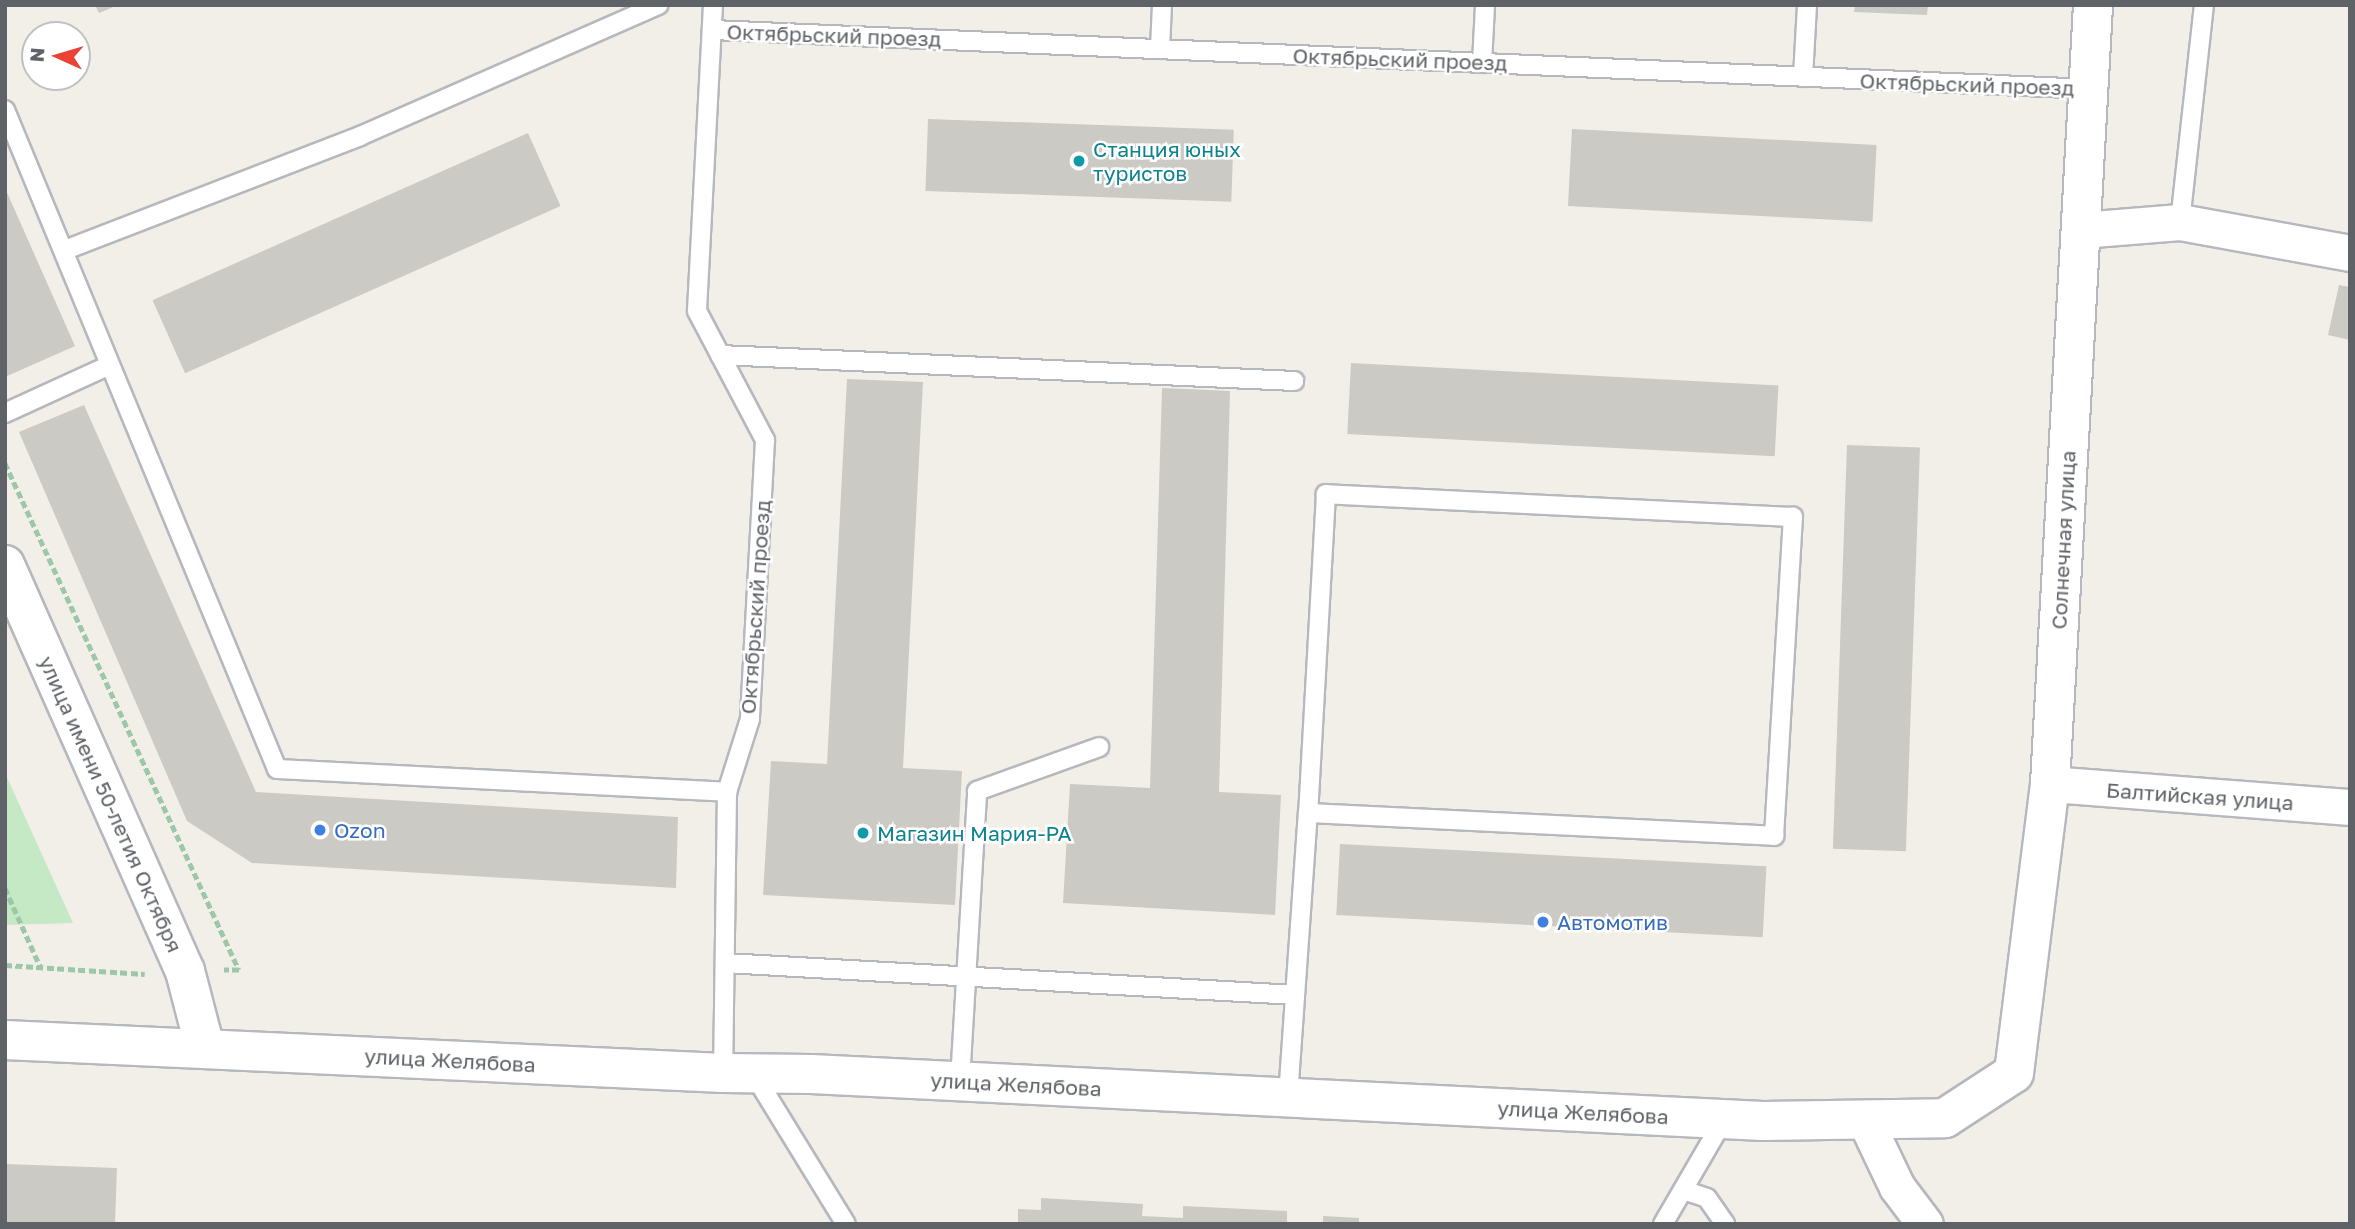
<!DOCTYPE html>
<meta charset="utf-8">
<style>
body{margin:0}
#map{position:relative;width:2355px;height:1229px;overflow:hidden;background:#f1efe8;font-family:"Golos Text",sans-serif}
div>[style]{position:absolute}
[style*='--x']{left:calc(var(--x)*1px);top:calc(var(--y)*1px);width:calc(var(--w)*1px);rotate:calc(var(--a)*1deg)}
.green>*{inset:0;background:#c5e8c5}
.building>*{inset:0;background:#cccac5;transform-origin:0 0}
.path>*{height:4.5px;margin-top:-2.25px;transform-origin:0;background:repeating-linear-gradient(90deg,#9cc7a9 0 7px,transparent 0 10.5px)}
.roads{filter:drop-shadow(2px 0 #b5b8bc) drop-shadow(-2px 0 #b5b8bc) drop-shadow(0 2px #b5b8bc) drop-shadow(0 -2px #b5b8bc)}
.service>*{height:18px;margin:-9px;padding:0 9px;transform-origin:9px;border-radius:9px;background:#fff}
.minor>*{height:35px;margin:-17.5px;padding:0 17.5px;transform-origin:17.5px;border-radius:17.5px;background:#fff}
.tertiary>*{height:38px;margin:-19px;padding:0 19px;transform-origin:19px;border-radius:19px;background:#fff}
.dots>*{width:19px;height:19px;translate:-50% -50%;box-sizing:border-box;border:4px solid #fff;border-radius:50%}
span{translate:-50% -50%;white-space:nowrap;text-align:center;line-height:1.15;-webkit-text-stroke:5px #fff;paint-order:stroke}
.street-label{font-size:21px;color:#5f6368}
.culture-label{font-size:21px;color:#0d838f}
.left{translate:0 -50%;text-align:left}
.shop-label{font-size:21px;color:#366cbe}
.frame{position:absolute;inset:0;border:7px solid #5f6368;pointer-events:none}
.north{position:absolute;left:21px;top:21px;width:70px;height:70px;box-sizing:border-box;background:#fff;border:2px solid #bfc1c3;border-radius:50%;rotate:274deg;font-size:19px;font-weight:700;line-height:28px;text-align:center;color:#5f6368}
.north::after{content:'';display:block;margin:auto;width:24px;height:32px;background:#ea4335;clip-path:polygon(50% 0,100% 100%,50% 72%,0 100%)}
</style>
<div id="map">
<div class="green">
<div style="clip-path:polygon(5px 773px,73px 923px,5px 925px)"></div>
</div>
<div class="building">
<div style="clip-path:polygon(95px 5px,118px 5px,99px 13px)"></div>
<div style="clip-path:polygon(1855px 5px,1928px 5px,1927px 15px,1854px 12px)"></div>
<div style="left:928px;top:119px;width:306px;height:72px;rotate:2deg"></div>
<div style="left:1572px;top:129px;width:305px;height:77px;rotate:3deg"></div>
<div style="left:528px;top:133px;width:80px;height:411px;rotate:66deg"></div>
<div style="clip-path:polygon(5px 188px,75px 346px,5px 377px)"></div>
<div style="clip-path:polygon(2339px 285px,2350px 287px,2350px 340px,2328px 335px)"></div>
<div style="left:1351px;top:363px;width:428px;height:71px;rotate:3deg"></div>
<div style="clip-path:polygon(847px 379px,923px 382px,903px 768px,962px 771px,955px 905px,763px 895px,771px 761px,827px 764px)"></div>
<div style="clip-path:polygon(1162px 388px,1230px 391px,1219px 792px,1281px 795px,1275px 915px,1063px 903px,1070px 784px,1150px 788px)"></div>
<div style="clip-path:polygon(84px 405px,256px 792px,678px 817px,676px 888px,252px 863px,187px 821px,19px 432px)"></div>
<div style="left:1847px;top:445px;width:73px;height:404px;rotate:2deg"></div>
<div style="left:1340px;top:844px;width:427px;height:71px;rotate:3deg"></div>
<div style="left:5px;top:1164px;width:112px;height:60px;rotate:2deg"></div>
<div style="clip-path:polygon(1041px 1198px,1143px 1204px,1142px 1216px,1183px 1218px,1183px 1206px,1287px 1211px,1287px 1224px,1018px 1224px,1018px 1209px,1041px 1210px)"></div>
<div style="clip-path:polygon(1323px 1216px,1359px 1218px,1359px 1224px,1323px 1224px)"></div>
</div>
<div class="path">
<div style="--x:5;--y:463;--w:558;--a:65.22"></div>
<div style="--x:239;--y:970;--w:15;--a:180"></div>
<div style="--x:5;--y:888;--w:88;--a:65.8"></div>
<div style="--x:5;--y:965;--w:140;--a:3.7"></div>
</div>
<div class="roads">
<div class="service">
<div style="--x:713;--y:5;--w:306;--a:93"></div>
<div style="--x:697;--y:311;--w:146;--a:62.2"></div>
<div style="--x:765;--y:440;--w:279;--a:93.1"></div>
<div style="--x:750;--y:719;--w:77;--a:107.5"></div>
<div style="--x:727;--y:792;--w:281;--a:90.8"></div>
<div style="--x:712;--y:30;--w:1378;--a:2.45"></div>
<div style="--x:1160;--y:49;--w:44;--a:-87.4"></div>
<div style="--x:1482;--y:63;--w:58;--a:-87"></div>
<div style="--x:1803;--y:77;--w:72;--a:-86.8"></div>
<div style="--x:5;--y:110;--w:713;--a:67.57"></div>
<div style="--x:277;--y:769;--w:451;--a:2.9"></div>
<div style="--x:2180;--y:222;--w:218;--a:-83.7"></div>
<div style="--x:65;--y:250;--w:316;--a:-21.1"></div>
<div style="--x:360;--y:136;--w:326;--a:-23.7"></div>
<div style="--x:720;--y:355;--w:575;--a:2.59"></div>
<div style="--x:5;--y:413;--w:115;--a:-24.6"></div>
<div style="--x:725;--y:963;--w:571;--a:3.21"></div>
<div style="--x:753;--y:1073;--w:177;--a:58.4"></div>
<div style="--x:960;--y:1081;--w:290;--a:-86.6"></div>
<div style="--x:977;--y:791;--w:130;--a:-19.8"></div>
<div style="--x:1288;--y:1097;--w:285;--a:-86"></div>
<div style="--x:1308;--y:813;--w:467;--a:2.8"></div>
<div style="--x:1774;--y:836;--w:320;--a:-86.6"></div>
<div style="--x:1793;--y:517;--w:468;--a:-177.2"></div>
<div style="--x:1326;--y:494;--w:320;--a:93.2"></div>
<div style="--x:1683;--y:1190;--w:25;--a:18"></div>
<div style="--x:1707;--y:1198;--w:32;--a:55"></div>
<div style="--x:1663;--y:1224;--w:121;--a:-59.8"></div>
</div>
<div class="minor">
<div style="--x:2081;--y:230;--w:99;--a:-4.6"></div>
<div style="--x:2180;--y:222;--w:173;--a:10.3"></div>
<div style="--x:2050;--y:784;--w:301;--a:4.4"></div>
<div style="--x:1865;--y:1120;--w:74;--a:64.5"></div>
<div style="--x:1897;--y:1187;--w:46;--a:52.9"></div>
</div>
<div class="tertiary">
<div style="--x:5;--y:565;--w:444;--a:66.1"></div>
<div style="--x:185;--y:971;--w:80;--a:75.4"></div>
<div style="--x:5;--y:1040;--w:719;--a:2.63"></div>
<div style="--x:723;--y:1073;--w:88;--a:0.7"></div>
<div style="--x:811;--y:1074;--w:953;--a:2.83"></div>
<div style="--x:1763;--y:1121;--w:182;--a:-0.9"></div>
<div style="--x:1945;--y:1118;--w:82;--a:-33.1"></div>
<div style="--x:2014;--y:1073;--w:291;--a:-82.9"></div>
<div style="--x:2050;--y:784;--w:780;--a:-86.84"></div>
</div>
</div>
<div class="dots">
<div style="left:1079px;top:161px;background:#0f9aa8"></div>
<div style="left:320px;top:830px;background:#3f7fe0"></div>
<div style="left:863px;top:833px;background:#0f9aa8"></div>
<div style="left:1543px;top:922px;background:#3f7fe0"></div>
</div>
<div class="street-label">
<span style="left:834px;top:35px;rotate:2deg">Октябрьский проезд</span>
<span style="left:1400px;top:59px;rotate:2deg">Октябрьский проезд</span>
<span style="left:1967px;top:84px;rotate:2deg">Октябрьский проезд</span>
<span style="left:2063px;top:540px;rotate:-87deg">Солнечная улица</span>
<span style="left:755px;top:607px;rotate:-86deg">Октябрьский проезд</span>
<span style="left:2200px;top:796px;rotate:4deg">Балтийская улица</span>
<span style="left:111px;top:804px;rotate:66deg">улица имени 50-летия Октября</span>
<span style="left:450px;top:1060px;rotate:3deg">улица Желябова</span>
<span style="left:1016px;top:1084px;rotate:3deg">улица Желябова</span>
<span style="left:1583px;top:1112px;rotate:3deg">улица Желябова</span>
</div>
<div class="culture-label">
<span class="left" style="left:1093px;top:161px">Станция юных<br>туристов</span>
<span class="left" style="left:877px;top:833px">Магазин Мария-РА</span>
</div>
<div class="shop-label">
<span class="left" style="left:334px;top:830px">Ozon</span>
<span class="left" style="left:1557px;top:922px">Автомотив</span>
</div>
<div class="frame"></div>
<div class="north">N</div>
</div>
